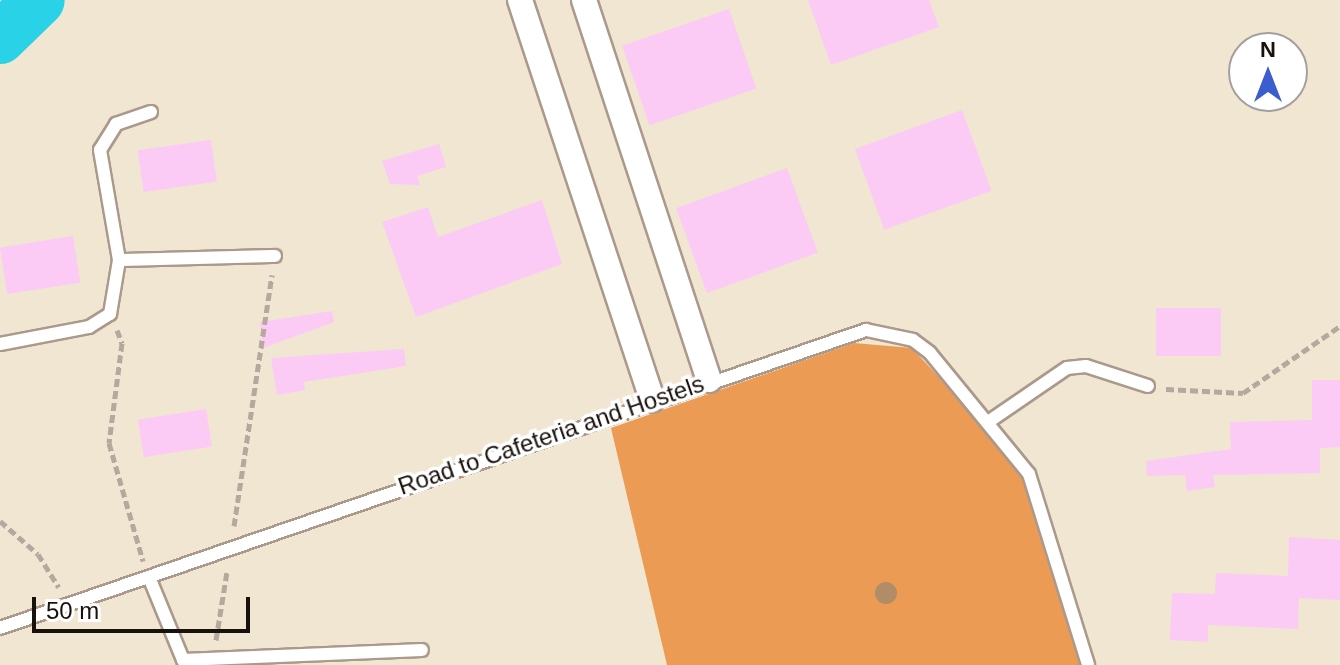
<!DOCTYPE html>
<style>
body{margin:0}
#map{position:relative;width:1340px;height:665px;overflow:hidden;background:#fdeee2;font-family:Helvetica,sans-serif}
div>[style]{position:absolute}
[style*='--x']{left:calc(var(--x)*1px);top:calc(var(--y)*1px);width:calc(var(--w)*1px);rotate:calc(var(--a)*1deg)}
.education>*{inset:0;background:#f0e6d1}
.forest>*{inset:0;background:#ec9b55}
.river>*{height:52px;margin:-26px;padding:0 26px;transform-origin:26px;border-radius:26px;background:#29d2e6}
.building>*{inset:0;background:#fbcbf6;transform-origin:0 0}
.path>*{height:5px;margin-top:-2.5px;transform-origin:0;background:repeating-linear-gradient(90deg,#b5a89e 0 8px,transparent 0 12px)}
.roads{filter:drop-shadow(2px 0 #ab998b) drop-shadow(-2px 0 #ab998b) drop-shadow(0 2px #ab998b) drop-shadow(0 -2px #ab998b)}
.lane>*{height:12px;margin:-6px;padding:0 6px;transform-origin:6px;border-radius:6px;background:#fff}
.street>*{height:24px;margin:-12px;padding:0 12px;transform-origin:12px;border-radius:12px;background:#fff}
.trees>*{width:22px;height:22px;margin:-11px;border-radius:50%;background:#b08d67}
span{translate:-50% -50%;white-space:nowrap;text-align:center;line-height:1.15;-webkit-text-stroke:7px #fff;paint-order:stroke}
.street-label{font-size:24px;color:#18110c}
.north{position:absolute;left:1228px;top:32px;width:80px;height:80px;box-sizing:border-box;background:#fff;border:2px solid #a3a09e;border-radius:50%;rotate:0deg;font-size:22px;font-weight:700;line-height:32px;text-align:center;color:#18110c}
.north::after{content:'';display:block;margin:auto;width:28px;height:36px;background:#3b5dce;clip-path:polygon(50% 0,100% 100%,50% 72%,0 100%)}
.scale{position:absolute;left:32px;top:597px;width:218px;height:36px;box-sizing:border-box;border:4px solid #18110c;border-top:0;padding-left:10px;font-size:24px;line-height:28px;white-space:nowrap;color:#18110c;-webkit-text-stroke:6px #fff;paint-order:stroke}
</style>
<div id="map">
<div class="education">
<div style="clip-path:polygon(evenodd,0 0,1340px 0,1340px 665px,0 665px,0 0,1244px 48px,1292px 48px,1292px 96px,1244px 96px,1244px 48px)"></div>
</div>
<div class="forest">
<div style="clip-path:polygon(854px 343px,912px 348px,1036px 483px,1088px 665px,667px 665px,611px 428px)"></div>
</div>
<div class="river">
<div style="--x:0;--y:38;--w:54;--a:-44.3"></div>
</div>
<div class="building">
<div style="clip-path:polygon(808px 0,929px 0,939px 27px,831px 65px)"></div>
<div style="left:729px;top:9px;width:84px;height:113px;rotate:71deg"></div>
<div style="left:962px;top:110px;width:86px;height:114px;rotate:70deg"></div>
<div style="left:211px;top:140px;width:42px;height:74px;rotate:82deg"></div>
<div style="clip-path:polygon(439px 144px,446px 167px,417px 176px,420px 185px,390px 184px,382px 161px)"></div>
<div style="left:787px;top:168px;width:90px;height:118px;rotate:70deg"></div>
<div style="clip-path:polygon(542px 200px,562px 264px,416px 317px,382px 222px,428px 207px,438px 237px)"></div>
<div style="left:73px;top:236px;width:47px;height:74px;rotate:81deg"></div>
<div style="left:1156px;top:308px;width:65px;height:48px"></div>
<div style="clip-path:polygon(332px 311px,334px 322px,263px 348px,260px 322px)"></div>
<div style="clip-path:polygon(404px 349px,406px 366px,304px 382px,305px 390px,277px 395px,271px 358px)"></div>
<div style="clip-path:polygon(1312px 380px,1340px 380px,1340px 447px,1320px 448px,1320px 473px,1213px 475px,1215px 487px,1187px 491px,1185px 475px,1147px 476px,1146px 461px,1231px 449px,1230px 422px,1312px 420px)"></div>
<div style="left:206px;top:409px;width:38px;height:69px;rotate:81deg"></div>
<div style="clip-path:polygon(1289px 537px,1340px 540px,1340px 600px,1299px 598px,1298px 629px,1208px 625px,1208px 642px,1170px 640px,1172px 593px,1215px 594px,1216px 573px,1288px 576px)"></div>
</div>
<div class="path">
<div style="--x:117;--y:330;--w:14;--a:69"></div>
<div style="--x:122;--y:343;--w:101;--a:97.4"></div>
<div style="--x:109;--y:443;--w:123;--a:73.9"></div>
<div style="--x:1166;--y:389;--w:77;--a:3"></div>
<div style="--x:1243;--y:393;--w:118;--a:-34.6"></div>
<div style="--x:0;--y:521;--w:50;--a:41"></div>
<div style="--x:38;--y:554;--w:39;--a:58"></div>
<div style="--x:234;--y:526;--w:254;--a:-81.4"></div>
<div style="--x:216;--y:640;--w:70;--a:-80.9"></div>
</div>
<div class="roads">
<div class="lane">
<div style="--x:119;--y:260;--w:156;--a:-1.5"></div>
<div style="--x:0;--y:344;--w:91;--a:-10.8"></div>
<div style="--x:89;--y:327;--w:25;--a:-32"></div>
<div style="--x:110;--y:314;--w:55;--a:-80.5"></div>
<div style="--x:119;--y:260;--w:112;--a:-99.8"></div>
<div style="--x:100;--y:150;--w:31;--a:-58"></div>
<div style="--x:116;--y:124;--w:37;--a:-19"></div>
<div style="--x:991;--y:420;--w:92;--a:-34.4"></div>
<div style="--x:1067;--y:368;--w:19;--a:-6"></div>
<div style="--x:1086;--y:366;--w:65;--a:17.9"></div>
<div style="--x:149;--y:577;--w:90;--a:67.7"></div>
<div style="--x:183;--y:660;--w:239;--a:-2.4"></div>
<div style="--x:0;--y:628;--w:916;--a:-18.99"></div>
<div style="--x:866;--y:330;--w:48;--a:12"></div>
<div style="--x:913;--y:340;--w:21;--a:37"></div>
<div style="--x:930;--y:353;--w:156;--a:50.7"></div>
<div style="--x:1029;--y:474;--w:200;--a:72.8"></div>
</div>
<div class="street">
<div style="--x:520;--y:0;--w:421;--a:71.7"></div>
<div style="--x:584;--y:0;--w:400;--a:71.8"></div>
</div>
</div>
<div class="trees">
<div style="left:886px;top:593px"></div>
</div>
<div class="street-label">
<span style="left:551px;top:435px;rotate:-19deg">Road to Cafeteria and Hostels</span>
</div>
<div class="north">N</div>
<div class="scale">50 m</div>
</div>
